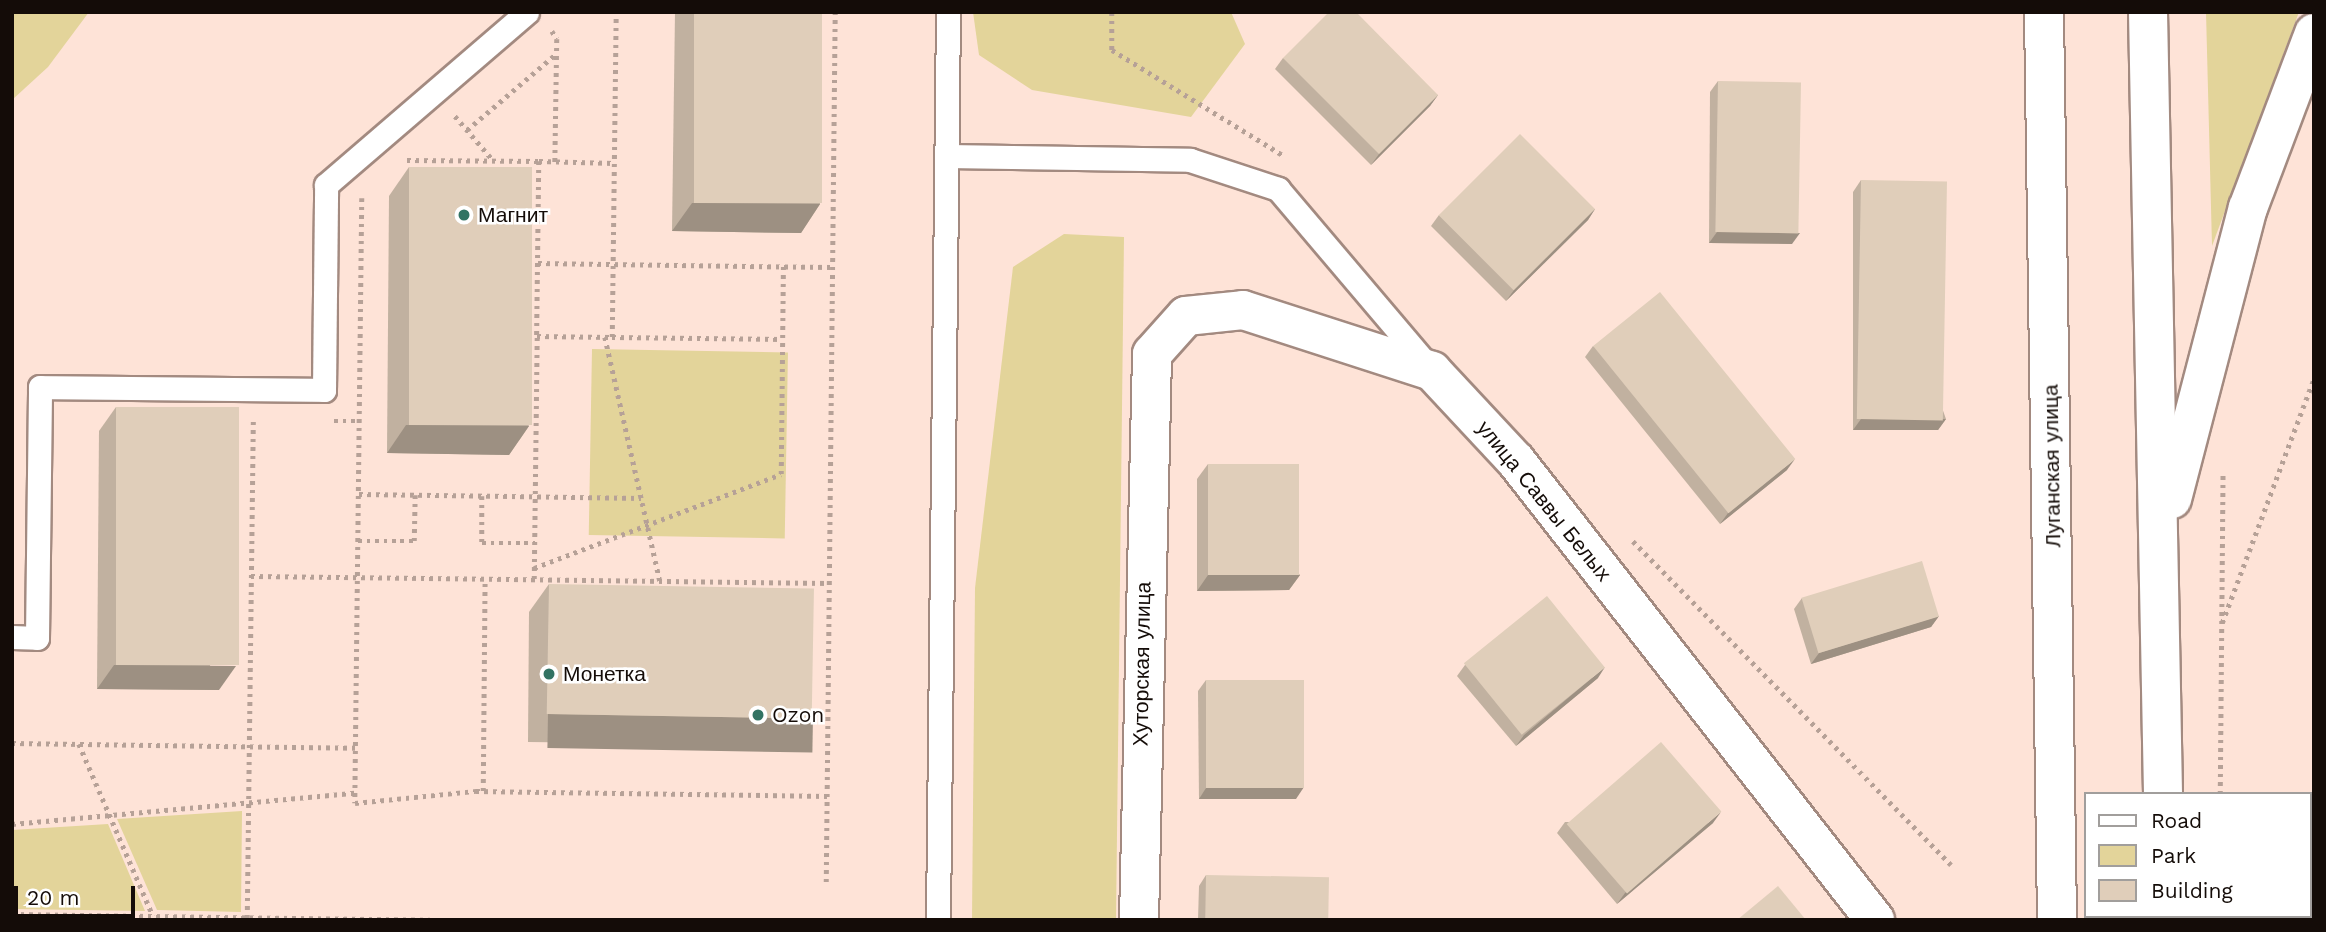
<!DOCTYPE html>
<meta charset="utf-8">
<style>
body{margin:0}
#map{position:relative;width:2326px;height:932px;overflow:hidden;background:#fee3d7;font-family:"Work Sans",sans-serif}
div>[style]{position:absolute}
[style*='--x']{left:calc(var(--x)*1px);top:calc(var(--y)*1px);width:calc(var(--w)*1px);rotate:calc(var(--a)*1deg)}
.green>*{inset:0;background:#e3d49a;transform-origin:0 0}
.path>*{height:4.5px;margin-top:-2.25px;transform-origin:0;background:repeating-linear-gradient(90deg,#b6a197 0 3.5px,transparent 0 8.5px)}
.roads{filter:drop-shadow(2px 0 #a38a80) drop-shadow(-2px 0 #a38a80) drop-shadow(0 2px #a38a80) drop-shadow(0 -2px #a38a80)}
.service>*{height:23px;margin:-11.5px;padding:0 11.5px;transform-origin:11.5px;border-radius:11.5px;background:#fff}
.minor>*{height:38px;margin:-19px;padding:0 19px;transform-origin:19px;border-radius:19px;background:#fff}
.primary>*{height:38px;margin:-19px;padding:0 19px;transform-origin:19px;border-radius:19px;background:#fff}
.wall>*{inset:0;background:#c1b1a0}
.shaded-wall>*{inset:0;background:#9d9082;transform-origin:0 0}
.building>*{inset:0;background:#e0ceba;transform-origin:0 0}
.dots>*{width:19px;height:19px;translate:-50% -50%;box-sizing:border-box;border:4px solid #fff;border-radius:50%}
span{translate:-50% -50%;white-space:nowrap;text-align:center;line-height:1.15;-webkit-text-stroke:5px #fff;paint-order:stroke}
.poi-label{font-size:21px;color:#140c08}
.left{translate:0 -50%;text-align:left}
.street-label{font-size:21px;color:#140c08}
.frame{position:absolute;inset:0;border:14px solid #140c08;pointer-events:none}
.legend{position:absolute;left:2084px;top:792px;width:228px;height:126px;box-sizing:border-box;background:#fff;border:2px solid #a19e9c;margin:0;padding:9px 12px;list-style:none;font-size:21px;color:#140c08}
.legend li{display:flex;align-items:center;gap:14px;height:35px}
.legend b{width:35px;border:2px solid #a19e9c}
.scale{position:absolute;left:14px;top:886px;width:121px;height:32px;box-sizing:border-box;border:4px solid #140c08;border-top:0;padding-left:9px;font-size:21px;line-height:24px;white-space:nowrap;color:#140c08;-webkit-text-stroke:5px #fff;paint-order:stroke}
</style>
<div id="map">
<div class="green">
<div style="clip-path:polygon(12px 12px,89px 12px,48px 67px,12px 100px)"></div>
<div style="clip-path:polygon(973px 12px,1231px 12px,1245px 44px,1191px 117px,1032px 90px,979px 55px)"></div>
<div style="clip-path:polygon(2206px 12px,2299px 12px,2212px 246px)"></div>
<div style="clip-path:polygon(1064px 234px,1124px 237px,1116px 920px,972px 920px,975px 588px,1013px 267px)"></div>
<div style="left:592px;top:349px;width:196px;height:186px;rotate:1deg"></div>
<div style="clip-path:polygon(242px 811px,241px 912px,157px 910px,117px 819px)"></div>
<div style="clip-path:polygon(108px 824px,145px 911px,12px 909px,12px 830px)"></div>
</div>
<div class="path">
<div style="--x:1112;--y:12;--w:38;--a:90"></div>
<div style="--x:1112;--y:50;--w:202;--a:31.6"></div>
<div style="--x:552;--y:31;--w:9;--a:58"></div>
<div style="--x:557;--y:39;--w:123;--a:90.9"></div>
<div style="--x:455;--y:116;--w:58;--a:49.2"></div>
<div style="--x:467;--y:130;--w:117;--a:-40.5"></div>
<div style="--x:407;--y:160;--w:132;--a:0.4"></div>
<div style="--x:539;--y:161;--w:175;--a:90.7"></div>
<div style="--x:539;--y:161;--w:75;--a:1.5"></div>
<div style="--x:362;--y:198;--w:605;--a:90.66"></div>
<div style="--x:355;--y:803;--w:122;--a:-5.7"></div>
<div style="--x:476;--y:791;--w:351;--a:0.8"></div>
<div style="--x:538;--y:263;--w:294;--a:0.8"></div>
<div style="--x:605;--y:337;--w:250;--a:77.3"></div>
<div style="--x:612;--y:337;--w:170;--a:0.7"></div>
<div style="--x:334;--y:421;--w:25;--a:0"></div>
<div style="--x:359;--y:494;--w:282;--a:0.8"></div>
<div style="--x:482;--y:496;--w:47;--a:90"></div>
<div style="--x:482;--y:543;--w:53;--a:0"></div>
<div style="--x:358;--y:541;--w:56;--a:0"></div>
<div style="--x:414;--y:541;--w:46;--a:-88.8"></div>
<div style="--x:1633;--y:541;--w:454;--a:45.5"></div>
<div style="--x:534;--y:568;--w:264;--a:-20.8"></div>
<div style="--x:781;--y:474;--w:208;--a:-89.4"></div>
<div style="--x:251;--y:576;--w:578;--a:0.69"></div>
<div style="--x:534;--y:579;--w:243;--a:-89.3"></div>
<div style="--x:537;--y:336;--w:75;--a:0.8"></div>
<div style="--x:612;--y:337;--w:325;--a:-89.3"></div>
<div style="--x:2222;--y:623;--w:262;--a:-69.4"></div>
<div style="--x:12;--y:743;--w:344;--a:0.8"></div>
<div style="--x:79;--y:744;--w:187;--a:66.7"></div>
<div style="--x:483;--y:791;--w:212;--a:-89.5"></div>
<div style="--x:2220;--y:794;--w:321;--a:-89.5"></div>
<div style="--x:12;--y:824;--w:344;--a:-5.2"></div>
<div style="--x:826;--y:882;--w:870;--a:-89.41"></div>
<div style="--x:12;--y:914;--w:418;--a:0.8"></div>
<div style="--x:247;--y:918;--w:497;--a:-89.3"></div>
<div style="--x:2220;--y:920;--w:4;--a:-90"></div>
</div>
<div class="roads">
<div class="service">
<div style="--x:947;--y:156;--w:243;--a:0.9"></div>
<div style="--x:1190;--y:160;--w:93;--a:18.2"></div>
<div style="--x:1278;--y:189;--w:232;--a:49.7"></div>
<div style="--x:12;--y:637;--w:25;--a:2"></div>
<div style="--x:37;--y:638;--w:251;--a:-89.3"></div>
<div style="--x:40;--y:387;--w:284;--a:0.6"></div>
<div style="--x:324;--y:390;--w:205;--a:-89.4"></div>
<div style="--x:326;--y:185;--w:265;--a:-40.7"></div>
<div style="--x:2310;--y:874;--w:8;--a:-60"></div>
<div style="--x:938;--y:920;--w:908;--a:-89.37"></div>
<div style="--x:2286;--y:920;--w:4;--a:-76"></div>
</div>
<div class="minor">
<div style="--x:1139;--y:920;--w:566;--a:-88.68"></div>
<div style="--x:1152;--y:354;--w:51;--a:-48.2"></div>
<div style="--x:1186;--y:316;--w:57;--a:-6"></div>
<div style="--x:1243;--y:310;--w:199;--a:17.9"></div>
<div style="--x:1432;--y:371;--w:123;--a:47"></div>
<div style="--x:1516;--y:461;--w:583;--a:51.97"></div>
</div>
<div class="primary">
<div style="--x:2044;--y:12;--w:908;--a:89.18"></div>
<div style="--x:2148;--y:12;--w:782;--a:88.9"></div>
<div style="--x:2172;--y:499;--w:301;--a:-75.4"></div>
<div style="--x:2248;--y:208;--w:187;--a:-69.3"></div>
<div style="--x:2162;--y:920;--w:4;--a:-90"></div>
</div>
</div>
<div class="wall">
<div style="clip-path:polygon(675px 12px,822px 12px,820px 204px,801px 233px,672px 231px)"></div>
<div style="clip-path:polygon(1283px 58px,1438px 95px,1430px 106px,1371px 165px,1275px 69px)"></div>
<div style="clip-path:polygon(1718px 81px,1792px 244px,1709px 243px,1710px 92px)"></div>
<div style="clip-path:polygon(409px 167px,529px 426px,509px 455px,387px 453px,389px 196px)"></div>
<div style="clip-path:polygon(1861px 180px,1946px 419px,1938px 430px,1853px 430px,1853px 192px)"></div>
<div style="clip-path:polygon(1595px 209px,1588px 220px,1506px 301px,1431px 226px,1439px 215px)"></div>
<div style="clip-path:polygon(1593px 346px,1787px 470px,1720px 524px,1585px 357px)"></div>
<div style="clip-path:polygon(116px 407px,219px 690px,97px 689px,99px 431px)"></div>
<div style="clip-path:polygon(1208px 464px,1300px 575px,1289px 590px,1197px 591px,1197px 479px)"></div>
<div style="clip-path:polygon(549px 584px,813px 717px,793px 745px,528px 742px,529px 612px)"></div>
<div style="clip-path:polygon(1802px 598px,1939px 616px,1931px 627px,1811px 664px,1794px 609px)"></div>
<div style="clip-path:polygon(1465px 665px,1598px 678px,1516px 746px,1457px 676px)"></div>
<div style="clip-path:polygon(1206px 680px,1296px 799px,1199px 799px,1198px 691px)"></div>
<div style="clip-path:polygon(1565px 822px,1713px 823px,1617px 904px,1557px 833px)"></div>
<div style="clip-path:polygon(1206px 875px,1329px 920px,1198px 920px,1199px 886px)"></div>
</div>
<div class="shaded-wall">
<div style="clip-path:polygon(1438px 95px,1430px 106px,1371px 165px,1379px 154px)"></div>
<div style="clip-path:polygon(692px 203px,820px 204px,801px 233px,672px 231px)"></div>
<div style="clip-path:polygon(1595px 209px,1588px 220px,1506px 301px,1514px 290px)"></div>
<div style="clip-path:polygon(1717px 232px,1800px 233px,1792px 244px,1709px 243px)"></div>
<div style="clip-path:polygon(1861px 419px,1946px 419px,1938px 430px,1853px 430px)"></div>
<div style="clip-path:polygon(406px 425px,529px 426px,509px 455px,387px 453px)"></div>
<div style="clip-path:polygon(1795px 459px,1787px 470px,1720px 524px,1728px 513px)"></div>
<div style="clip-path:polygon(1208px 575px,1300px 575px,1289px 590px,1197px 591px)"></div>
<div style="clip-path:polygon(1939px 616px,1931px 627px,1811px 664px,1819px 653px)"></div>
<div style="clip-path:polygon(114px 665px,236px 666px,219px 690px,97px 689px)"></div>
<div style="clip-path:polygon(1605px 667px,1598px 678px,1516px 746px,1524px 735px)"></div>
<div style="left:548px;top:714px;width:265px;height:34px;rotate:1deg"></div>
<div style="clip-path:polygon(1304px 787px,1296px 799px,1199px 799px,1206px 788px)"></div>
<div style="clip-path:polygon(1721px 812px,1713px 823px,1617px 904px,1625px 893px)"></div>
</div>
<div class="building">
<div style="left:694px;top:12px;width:128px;height:191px"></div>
<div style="clip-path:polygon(1329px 12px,1356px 12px,1438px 95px,1379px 154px,1283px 58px)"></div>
<div style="left:1718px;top:81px;width:83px;height:151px;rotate:1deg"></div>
<div style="left:1520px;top:134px;width:106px;height:115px;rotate:45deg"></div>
<div style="left:409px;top:167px;width:123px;height:258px"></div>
<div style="left:1861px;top:180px;width:86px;height:239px;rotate:1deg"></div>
<div style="left:1660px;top:292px;width:215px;height:86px;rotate:51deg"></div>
<div style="left:116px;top:407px;width:123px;height:258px"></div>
<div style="left:1208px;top:464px;width:91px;height:111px"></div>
<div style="left:1922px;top:561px;width:58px;height:126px;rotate:73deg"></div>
<div style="left:549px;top:584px;width:265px;height:130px;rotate:1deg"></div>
<div style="left:1547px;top:596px;width:92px;height:107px;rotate:51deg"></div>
<div style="left:1206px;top:680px;width:98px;height:108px"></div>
<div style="left:1661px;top:742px;width:92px;height:125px;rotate:49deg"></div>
<div style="left:1206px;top:875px;width:123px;height:45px;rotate:1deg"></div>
<div style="clip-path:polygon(1778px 886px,1806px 920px,1737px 920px)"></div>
</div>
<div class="dots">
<div style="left:464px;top:215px;background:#327363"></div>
<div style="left:549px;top:674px;background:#327363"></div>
<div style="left:758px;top:715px;background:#327363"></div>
</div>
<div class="poi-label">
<span class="left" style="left:478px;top:215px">Магнит</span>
<span class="left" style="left:563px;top:674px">Монетка</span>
<span class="left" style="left:772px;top:715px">Ozon</span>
</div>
<div class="street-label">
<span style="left:2052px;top:466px;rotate:-91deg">Луганская улица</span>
<span style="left:1544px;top:501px;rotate:51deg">улица Саввы Белых</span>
<span style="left:1142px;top:664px;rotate:-89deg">Хуторская улица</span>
</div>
<div class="frame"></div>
<ul class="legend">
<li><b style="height:9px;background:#fff"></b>Road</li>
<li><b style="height:19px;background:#e3d49a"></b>Park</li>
<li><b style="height:19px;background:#e0ceba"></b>Building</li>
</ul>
<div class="scale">20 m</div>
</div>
